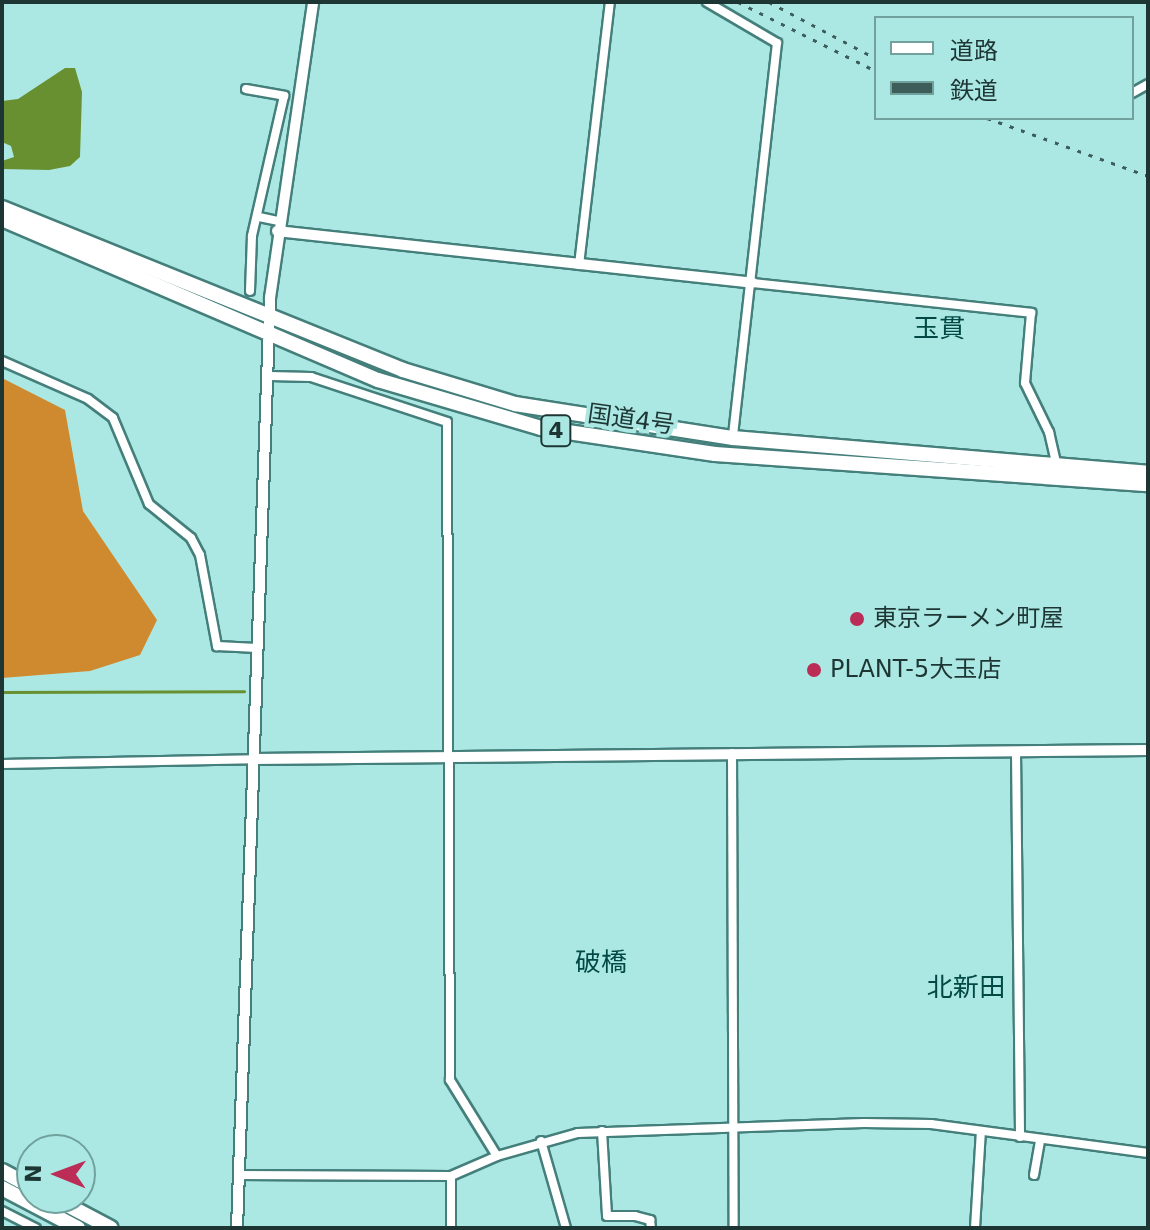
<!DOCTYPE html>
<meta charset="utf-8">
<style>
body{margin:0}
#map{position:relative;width:1150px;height:1230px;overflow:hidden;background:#abe8e3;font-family:"DejaVu Sans","Noto Sans JP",sans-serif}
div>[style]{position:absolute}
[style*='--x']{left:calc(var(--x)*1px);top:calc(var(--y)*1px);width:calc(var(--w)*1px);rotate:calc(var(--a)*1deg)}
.forest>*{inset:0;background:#cf8a30}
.water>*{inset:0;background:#689030}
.stream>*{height:3px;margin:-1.5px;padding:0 1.5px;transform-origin:1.5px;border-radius:1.5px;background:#689030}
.roads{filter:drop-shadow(2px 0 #447f7b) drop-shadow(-2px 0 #447f7b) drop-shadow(0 2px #447f7b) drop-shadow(0 -2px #447f7b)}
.minor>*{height:8px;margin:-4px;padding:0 4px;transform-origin:4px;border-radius:4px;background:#fff}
.tertiary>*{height:10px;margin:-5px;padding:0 5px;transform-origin:5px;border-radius:5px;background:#fff}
.trunk>*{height:14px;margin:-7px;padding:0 7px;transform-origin:7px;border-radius:7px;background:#fff}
.motorway>*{height:14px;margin:-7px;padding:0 7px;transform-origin:7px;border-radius:7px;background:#fff}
.rail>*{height:3px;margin-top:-1.5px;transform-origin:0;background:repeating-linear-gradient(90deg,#3c5d5a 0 4px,transparent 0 12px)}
.dots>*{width:22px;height:22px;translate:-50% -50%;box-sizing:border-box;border:4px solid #abe8e3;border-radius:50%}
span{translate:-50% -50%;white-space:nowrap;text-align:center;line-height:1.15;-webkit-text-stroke:8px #abe8e3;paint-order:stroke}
.shield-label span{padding:2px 6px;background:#abe8e3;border:2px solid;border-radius:6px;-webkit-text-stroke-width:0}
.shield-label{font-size:22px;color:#1d3634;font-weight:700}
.street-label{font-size:24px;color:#1d3634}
.poi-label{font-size:24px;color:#1d3634}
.left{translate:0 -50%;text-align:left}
.neighbourhood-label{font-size:26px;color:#024945}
.frame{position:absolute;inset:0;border:4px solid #1d3634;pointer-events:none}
.legend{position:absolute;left:874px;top:16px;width:260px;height:104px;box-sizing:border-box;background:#abe8e3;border:2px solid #72a19d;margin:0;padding:10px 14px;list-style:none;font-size:24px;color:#1d3634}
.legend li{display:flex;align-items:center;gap:16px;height:40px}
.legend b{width:40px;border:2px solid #72a19d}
.north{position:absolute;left:16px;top:1134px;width:80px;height:80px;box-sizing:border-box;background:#abe8e3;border:2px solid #72a19d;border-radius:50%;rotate:271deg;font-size:22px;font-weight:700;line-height:32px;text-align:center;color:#1d3634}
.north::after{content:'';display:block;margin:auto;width:28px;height:36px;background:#bb2c56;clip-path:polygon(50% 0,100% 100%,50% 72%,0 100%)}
</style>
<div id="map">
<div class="forest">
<div style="clip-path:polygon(2px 378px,65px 410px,83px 511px,157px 620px,140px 655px,90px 671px,2px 678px)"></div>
</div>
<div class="water">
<div style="clip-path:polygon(65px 68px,75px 68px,82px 92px,80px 157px,70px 166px,49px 170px,2px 169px,2px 161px,14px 157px,11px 146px,2px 142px,2px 101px,18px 99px)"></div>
</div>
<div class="stream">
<div style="--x:2;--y:692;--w:242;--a:-0.2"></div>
</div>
<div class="roads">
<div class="minor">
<div style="--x:707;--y:2;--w:81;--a:30.4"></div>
<div style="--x:777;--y:43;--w:397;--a:96.4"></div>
<div style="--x:246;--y:89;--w:39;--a:10"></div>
<div style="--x:284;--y:96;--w:144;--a:102.9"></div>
<div style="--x:252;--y:236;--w:55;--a:92.1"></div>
<div style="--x:1132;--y:93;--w:18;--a:-29"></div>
<div style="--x:259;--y:217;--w:19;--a:12"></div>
<div style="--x:579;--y:265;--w:265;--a:-83.3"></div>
<div style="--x:752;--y:283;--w:281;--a:6.1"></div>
<div style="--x:1031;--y:313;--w:70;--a:94.9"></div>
<div style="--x:1025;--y:383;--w:55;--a:63.9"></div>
<div style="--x:1049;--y:432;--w:36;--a:77"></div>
<div style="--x:2;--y:361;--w:94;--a:23.8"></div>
<div style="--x:88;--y:399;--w:31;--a:37"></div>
<div style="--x:113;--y:418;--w:93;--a:67.3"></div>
<div style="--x:149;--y:504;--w:54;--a:39"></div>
<div style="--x:191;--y:538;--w:19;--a:62"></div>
<div style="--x:200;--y:555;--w:93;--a:79.4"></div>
<div style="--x:217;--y:646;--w:40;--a:2.9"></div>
<div style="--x:270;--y:376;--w:41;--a:1.4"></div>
<div style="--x:311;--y:377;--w:143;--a:18.3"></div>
<div style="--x:447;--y:422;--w:658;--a:89.74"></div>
<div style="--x:450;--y:1080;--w:89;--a:58.3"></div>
<div style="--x:1016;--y:751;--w:386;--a:89.4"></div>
<div style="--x:732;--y:753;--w:475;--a:89.8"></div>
<div style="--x:2;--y:764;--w:252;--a:-1.1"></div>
<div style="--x:602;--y:1131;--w:85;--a:86.6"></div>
<div style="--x:607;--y:1216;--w:28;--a:0"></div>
<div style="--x:635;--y:1216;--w:16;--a:15"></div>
<div style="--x:650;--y:1220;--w:8;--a:83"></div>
<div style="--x:541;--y:1141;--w:91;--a:74"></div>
<div style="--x:238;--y:1175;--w:213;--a:0.3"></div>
<div style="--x:451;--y:1176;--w:50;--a:-23.5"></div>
<div style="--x:497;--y:1156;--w:84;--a:-15.9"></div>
<div style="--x:578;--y:1133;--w:286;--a:-2"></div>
<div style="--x:864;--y:1123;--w:67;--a:0.9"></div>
<div style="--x:931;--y:1124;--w:219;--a:7.6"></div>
<div style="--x:1034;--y:1175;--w:36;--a:-80"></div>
<div style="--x:451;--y:1176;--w:52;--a:90"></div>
<div style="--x:2;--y:1211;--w:38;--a:27"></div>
<div style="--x:975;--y:1228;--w:97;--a:-86.5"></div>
</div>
<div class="tertiary">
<div style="--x:277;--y:231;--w:478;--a:6.2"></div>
<div style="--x:254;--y:759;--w:894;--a:-0.58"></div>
<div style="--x:237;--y:1228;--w:931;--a:-87.97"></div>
<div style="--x:270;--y:298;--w:299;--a:-81.7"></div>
</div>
<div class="trunk">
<div style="--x:2;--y:208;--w:432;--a:22"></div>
<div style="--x:403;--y:370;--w:117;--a:16.9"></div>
<div style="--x:515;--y:404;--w:221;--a:8.9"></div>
<div style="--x:733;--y:438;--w:416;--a:4.8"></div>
<div style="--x:2;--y:219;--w:409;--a:23.2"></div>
<div style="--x:378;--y:380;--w:170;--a:16.4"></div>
<div style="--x:541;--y:428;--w:176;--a:8.5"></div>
<div style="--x:715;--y:454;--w:434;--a:4"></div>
</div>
<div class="motorway">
<div style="--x:2;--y:1171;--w:34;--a:28"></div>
<div style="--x:2;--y:1188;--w:86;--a:27.8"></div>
<div style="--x:54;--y:1198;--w:64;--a:27.8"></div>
</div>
</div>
<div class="rail">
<div style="--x:738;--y:2;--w:154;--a:26.6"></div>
<div style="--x:769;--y:2;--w:120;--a:27.8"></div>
<div style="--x:987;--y:118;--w:171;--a:19.8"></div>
</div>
<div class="dots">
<div style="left:857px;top:619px;background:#bb2c56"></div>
<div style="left:814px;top:670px;background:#bb2c56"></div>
</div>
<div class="shield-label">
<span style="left:556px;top:431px">4</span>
</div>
<div class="street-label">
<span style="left:631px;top:420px;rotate:8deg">国道4号</span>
</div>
<div class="poi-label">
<span class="left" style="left:873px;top:619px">東京ラーメン町屋</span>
<span class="left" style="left:830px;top:670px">PLANT-5大玉店</span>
</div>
<div class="neighbourhood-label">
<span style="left:939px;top:329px">玉貫</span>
<span style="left:601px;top:963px">破橋</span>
<span style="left:966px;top:988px">北新田</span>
</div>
<div class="frame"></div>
<ul class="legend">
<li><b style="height:10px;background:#fff"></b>道路</li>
<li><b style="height:10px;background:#3c5d5a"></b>鉄道</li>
</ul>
<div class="north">N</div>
</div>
